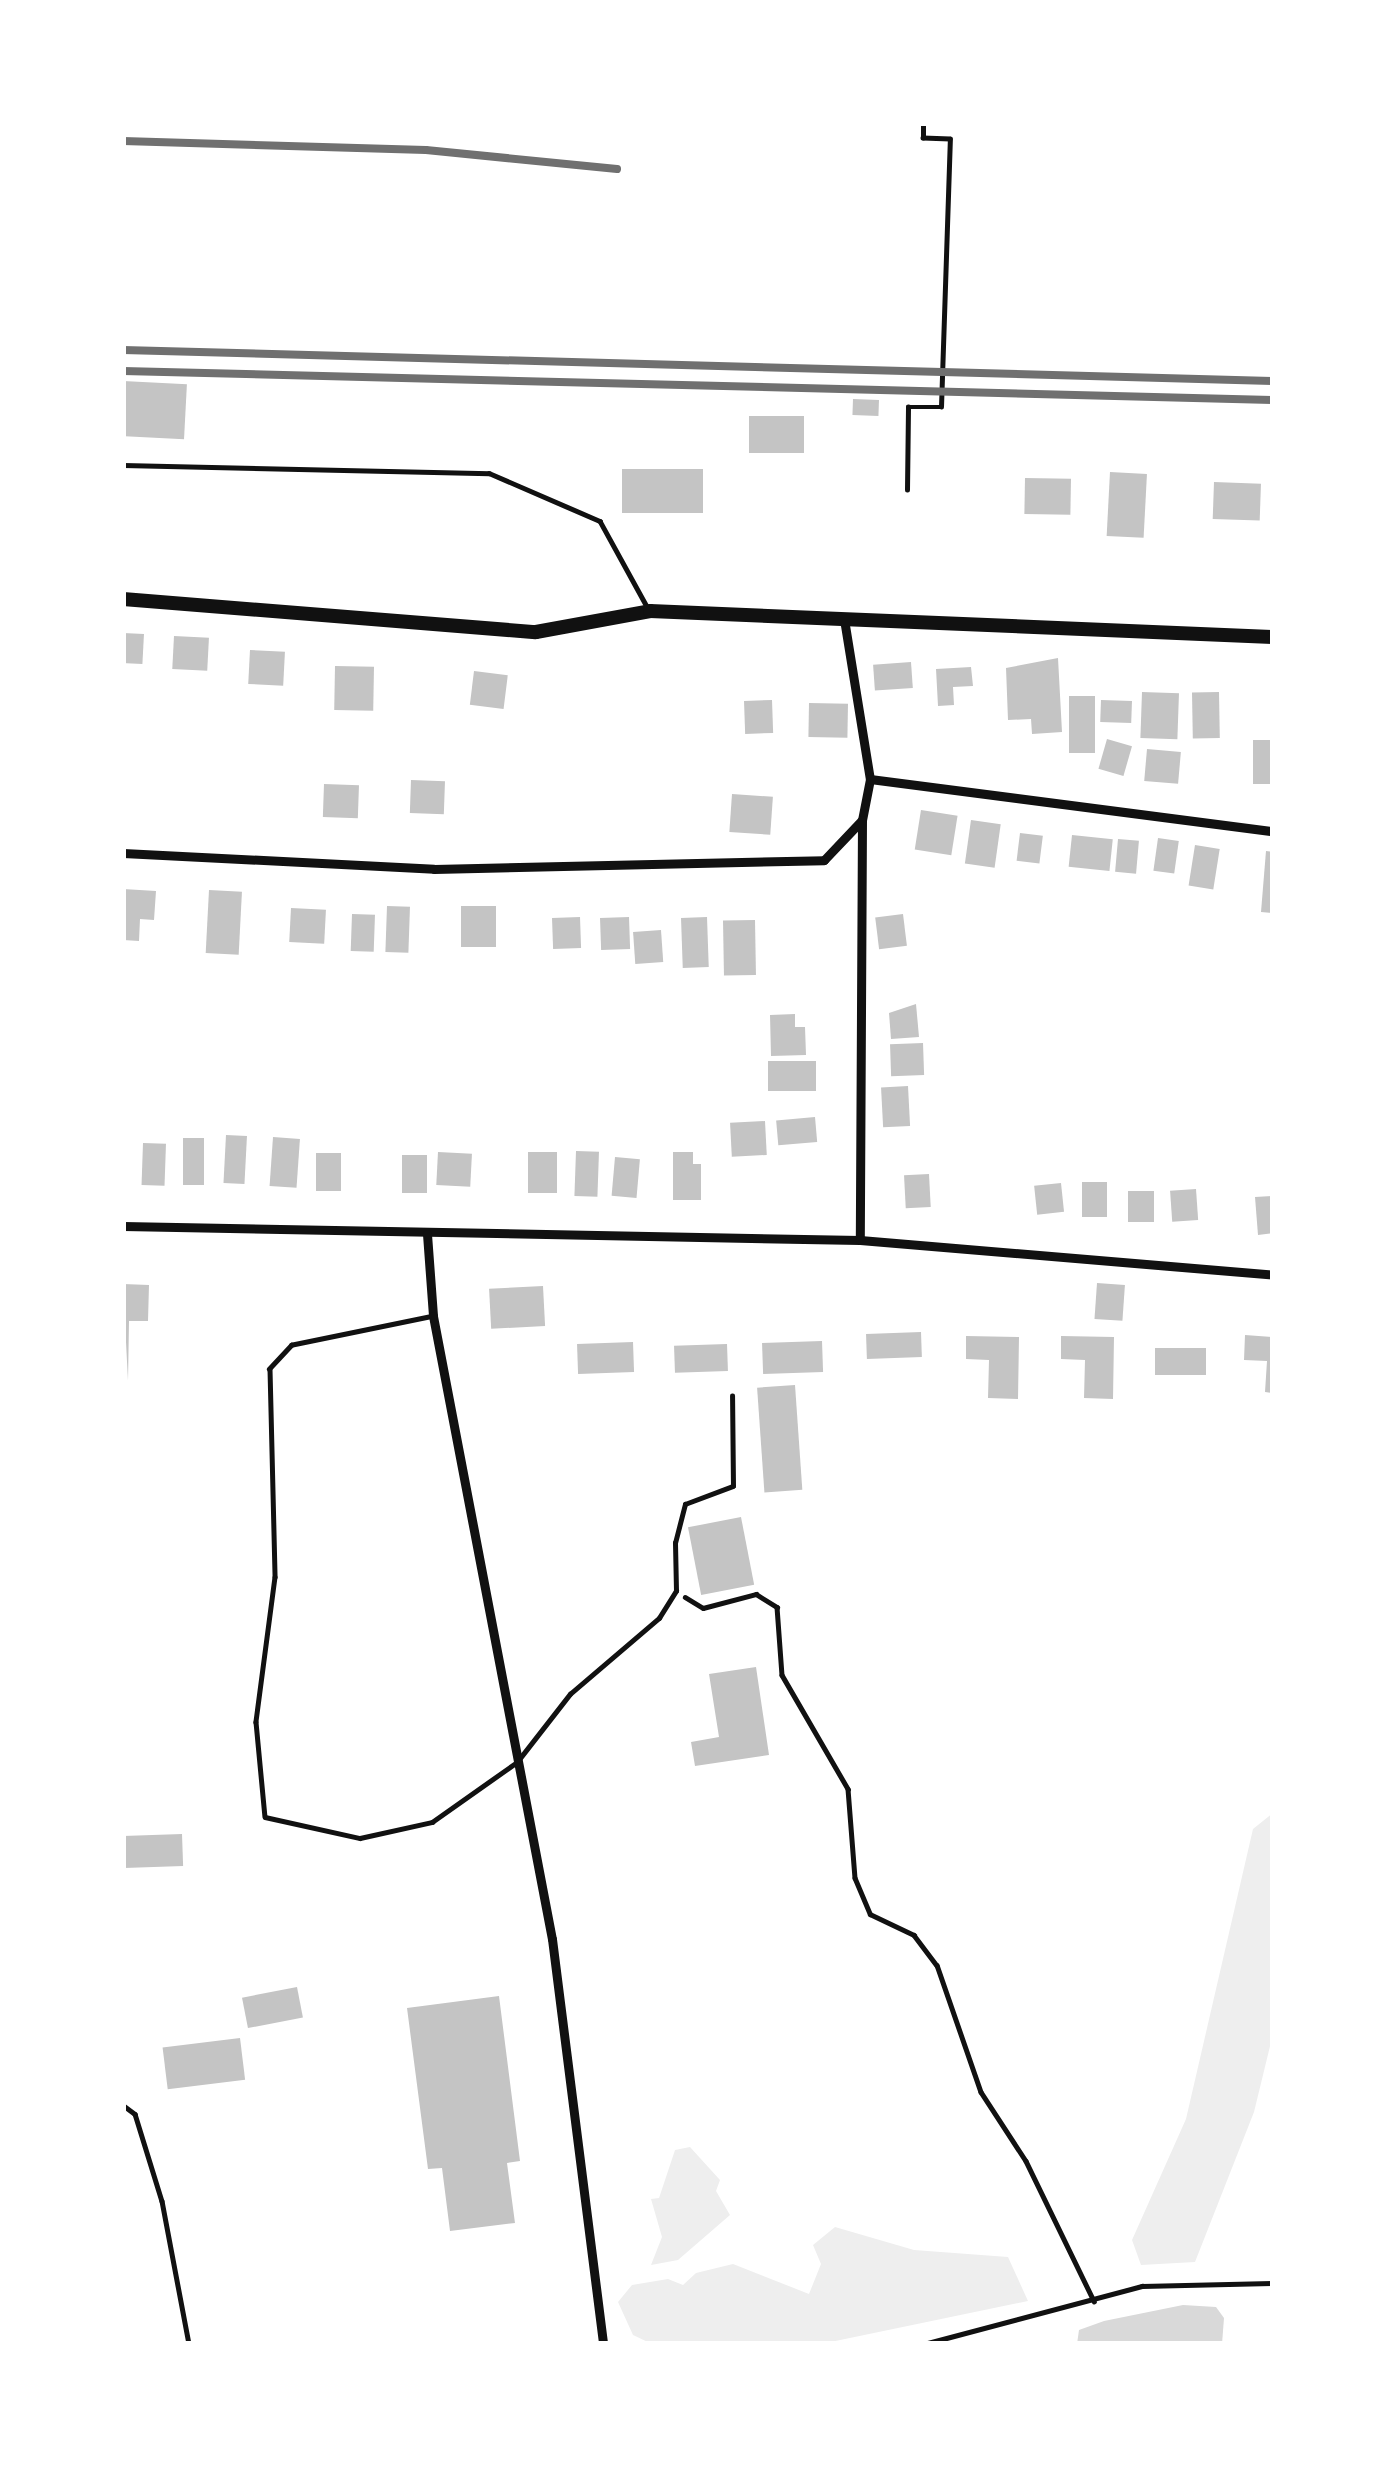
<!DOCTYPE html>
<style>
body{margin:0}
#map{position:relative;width:1396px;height:2467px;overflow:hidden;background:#fff;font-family:Arial,sans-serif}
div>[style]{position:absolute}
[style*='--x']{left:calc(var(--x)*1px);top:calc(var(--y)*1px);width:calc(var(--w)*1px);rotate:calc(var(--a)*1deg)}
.green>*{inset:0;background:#eee}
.water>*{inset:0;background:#d9d9d9}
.building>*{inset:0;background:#c4c4c4;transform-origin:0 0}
.path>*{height:4.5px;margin:-2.25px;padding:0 2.25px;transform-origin:2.25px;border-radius:2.25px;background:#111}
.service>*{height:4.5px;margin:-2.25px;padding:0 2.25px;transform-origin:2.25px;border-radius:2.25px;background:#111}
.minor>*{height:9px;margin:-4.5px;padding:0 4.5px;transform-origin:4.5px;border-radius:4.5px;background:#111}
.secondary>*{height:14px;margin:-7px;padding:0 7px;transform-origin:7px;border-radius:7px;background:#111}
.rail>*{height:8px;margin:-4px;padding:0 4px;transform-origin:4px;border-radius:4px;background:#707070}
span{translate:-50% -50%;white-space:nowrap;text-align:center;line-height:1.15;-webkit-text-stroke:9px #fff;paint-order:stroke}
.frame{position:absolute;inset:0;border:126px solid #fff;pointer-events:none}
</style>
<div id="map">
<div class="green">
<div style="clip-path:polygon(1273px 1813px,1273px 2034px,1254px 2112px,1195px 2262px,1141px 2265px,1132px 2240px,1186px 2119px,1253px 1829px)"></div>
<div style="clip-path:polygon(690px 2147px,720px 2180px,716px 2191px,730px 2215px,678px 2260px,651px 2265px,662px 2237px,651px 2199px,659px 2198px,675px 2150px)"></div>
<div style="clip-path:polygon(835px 2227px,914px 2250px,1008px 2257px,1028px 2301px,821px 2344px,652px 2344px,633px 2335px,618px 2302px,632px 2285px,668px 2279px,683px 2285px,696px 2273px,733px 2264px,809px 2294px,821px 2264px,813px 2245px)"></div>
</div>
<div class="water">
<div style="clip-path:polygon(1183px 2305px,1216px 2307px,1224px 2318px,1222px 2344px,1077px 2344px,1079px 2330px,1104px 2321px)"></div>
</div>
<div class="building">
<div style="left:123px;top:381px;width:64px;height:55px;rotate:3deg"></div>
<div style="left:853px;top:399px;width:26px;height:16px;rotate:2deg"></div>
<div style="left:804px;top:416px;width:37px;height:55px;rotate:90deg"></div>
<div style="left:622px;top:469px;width:81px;height:44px"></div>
<div style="left:1110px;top:472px;width:37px;height:64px;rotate:3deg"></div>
<div style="left:1025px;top:478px;width:46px;height:36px;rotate:1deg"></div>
<div style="left:1214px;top:482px;width:47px;height:37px;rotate:2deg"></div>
<div style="left:123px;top:633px;width:21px;height:30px;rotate:3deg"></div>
<div style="left:174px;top:636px;width:35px;height:33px;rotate:3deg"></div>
<div style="left:250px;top:650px;width:35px;height:34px;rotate:3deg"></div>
<div style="clip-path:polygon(1058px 658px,1062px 732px,1032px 734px,1031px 719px,1008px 720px,1006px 668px)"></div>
<div style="left:911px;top:662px;width:26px;height:38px;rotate:86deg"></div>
<div style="left:335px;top:666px;width:39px;height:44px;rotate:1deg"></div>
<div style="clip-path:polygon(971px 667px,973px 686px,953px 687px,954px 705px,938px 706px,936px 669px)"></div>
<div style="left:474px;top:671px;width:34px;height:34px;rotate:7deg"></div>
<div style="left:1142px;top:692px;width:37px;height:46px;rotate:2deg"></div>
<div style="left:1219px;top:692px;width:46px;height:27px;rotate:89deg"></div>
<div style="left:1069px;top:696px;width:26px;height:57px"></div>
<div style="left:772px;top:700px;width:33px;height:28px;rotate:88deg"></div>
<div style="left:1101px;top:700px;width:31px;height:22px;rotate:2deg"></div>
<div style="left:809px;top:703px;width:39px;height:34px;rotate:1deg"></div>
<div style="left:1107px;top:739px;width:26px;height:31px;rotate:16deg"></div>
<div style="left:1273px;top:740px;width:44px;height:20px;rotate:90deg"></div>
<div style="left:1147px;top:749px;width:34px;height:32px;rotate:5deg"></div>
<div style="left:411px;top:780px;width:34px;height:33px;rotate:2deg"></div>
<div style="left:324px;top:784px;width:35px;height:33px;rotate:2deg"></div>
<div style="left:732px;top:794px;width:41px;height:38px;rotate:4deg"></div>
<div style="left:921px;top:810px;width:37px;height:40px;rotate:9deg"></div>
<div style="left:971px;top:820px;width:30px;height:44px;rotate:8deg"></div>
<div style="left:1020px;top:833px;width:23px;height:28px;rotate:7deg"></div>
<div style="left:1072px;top:835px;width:41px;height:32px;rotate:6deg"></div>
<div style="left:1158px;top:838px;width:21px;height:33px;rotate:8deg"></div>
<div style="left:1118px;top:839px;width:21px;height:33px;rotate:5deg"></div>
<div style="left:1195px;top:845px;width:25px;height:41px;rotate:9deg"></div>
<div style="clip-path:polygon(1266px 851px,1273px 852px,1273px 913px,1261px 912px)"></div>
<div style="clip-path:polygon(123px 889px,156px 891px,154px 920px,140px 919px,139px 941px,123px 940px)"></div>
<div style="left:209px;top:890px;width:33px;height:63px;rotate:3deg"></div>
<div style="left:387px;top:906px;width:23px;height:46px;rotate:2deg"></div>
<div style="left:461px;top:906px;width:35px;height:41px"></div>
<div style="left:291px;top:908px;width:35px;height:34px;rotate:3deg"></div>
<div style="left:352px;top:914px;width:23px;height:37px;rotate:2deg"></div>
<div style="left:903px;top:914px;width:32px;height:28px;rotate:83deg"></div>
<div style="left:580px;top:917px;width:31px;height:28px;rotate:88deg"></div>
<div style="left:629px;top:917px;width:32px;height:29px;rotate:88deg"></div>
<div style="left:707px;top:917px;width:50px;height:26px;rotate:88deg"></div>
<div style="left:755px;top:920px;width:55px;height:32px;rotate:89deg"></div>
<div style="left:661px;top:930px;width:32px;height:28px;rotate:86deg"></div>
<div style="clip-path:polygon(916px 1004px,919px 1037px,891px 1039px,889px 1013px)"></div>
<div style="clip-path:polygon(795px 1014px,795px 1027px,805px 1027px,806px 1055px,771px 1056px,770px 1015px)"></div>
<div style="left:923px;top:1043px;width:32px;height:33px;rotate:88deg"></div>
<div style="left:816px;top:1061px;width:30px;height:48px;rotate:90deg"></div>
<div style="left:908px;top:1086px;width:40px;height:27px;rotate:87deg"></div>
<div style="left:815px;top:1117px;width:25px;height:39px;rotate:85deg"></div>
<div style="left:765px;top:1121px;width:34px;height:35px;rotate:87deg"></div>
<div style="left:226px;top:1135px;width:21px;height:48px;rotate:3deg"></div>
<div style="left:273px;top:1137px;width:27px;height:49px;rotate:4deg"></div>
<div style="left:183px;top:1138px;width:21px;height:47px"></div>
<div style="left:143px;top:1143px;width:23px;height:42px;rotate:2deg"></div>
<div style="left:576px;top:1151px;width:23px;height:45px;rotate:2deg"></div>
<div style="left:438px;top:1152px;width:34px;height:33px;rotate:3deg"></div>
<div style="left:528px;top:1152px;width:29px;height:41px"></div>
<div style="clip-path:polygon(673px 1152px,693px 1152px,693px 1164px,701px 1164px,701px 1200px,673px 1200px)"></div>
<div style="left:316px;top:1153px;width:25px;height:38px"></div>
<div style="left:402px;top:1155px;width:25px;height:38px"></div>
<div style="left:615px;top:1157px;width:25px;height:39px;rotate:5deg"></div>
<div style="left:929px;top:1174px;width:33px;height:25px;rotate:87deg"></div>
<div style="left:1082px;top:1182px;width:25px;height:35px"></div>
<div style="left:1061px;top:1183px;width:29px;height:27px;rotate:84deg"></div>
<div style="left:1196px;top:1189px;width:31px;height:26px;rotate:86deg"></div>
<div style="left:1128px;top:1191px;width:26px;height:31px"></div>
<div style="clip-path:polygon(1273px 1196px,1273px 1233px,1258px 1235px,1255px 1197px)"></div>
<div style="left:1097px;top:1283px;width:28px;height:36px;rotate:4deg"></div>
<div style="clip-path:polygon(123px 1284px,149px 1285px,148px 1321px,129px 1321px,128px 1381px)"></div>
<div style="left:543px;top:1286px;width:40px;height:54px;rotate:87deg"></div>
<div style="left:921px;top:1332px;width:25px;height:55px;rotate:88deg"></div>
<div style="clip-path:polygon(1245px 1335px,1273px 1337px,1273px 1393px,1265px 1392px,1267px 1361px,1244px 1360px)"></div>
<div style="clip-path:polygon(966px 1336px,1019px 1337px,1018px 1399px,988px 1398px,989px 1360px,966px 1359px)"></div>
<div style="clip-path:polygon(1061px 1336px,1114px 1337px,1113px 1399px,1084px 1398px,1085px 1360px,1061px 1359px)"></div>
<div style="left:822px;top:1341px;width:31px;height:60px;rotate:88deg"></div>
<div style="left:633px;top:1342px;width:30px;height:56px;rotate:88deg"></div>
<div style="left:727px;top:1344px;width:27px;height:53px;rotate:88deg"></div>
<div style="left:1155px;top:1348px;width:51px;height:27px"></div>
<div style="left:795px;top:1385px;width:105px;height:38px;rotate:86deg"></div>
<div style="left:741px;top:1517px;width:69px;height:54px;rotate:79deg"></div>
<div style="clip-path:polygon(756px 1667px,769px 1755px,695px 1766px,691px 1742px,719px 1737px,709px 1674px)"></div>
<div style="left:182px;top:1834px;width:32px;height:59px;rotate:88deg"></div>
<div style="left:297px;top:1987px;width:31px;height:56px;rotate:79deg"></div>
<div style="clip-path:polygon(499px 1996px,520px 2161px,507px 2163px,515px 2223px,450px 2231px,442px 2168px,428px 2169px,407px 2008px)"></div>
<div style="left:240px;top:2038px;width:42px;height:78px;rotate:83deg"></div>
</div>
<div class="path">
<div style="--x:907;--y:490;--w:83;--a:-89.3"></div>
<div style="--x:908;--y:407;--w:33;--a:0"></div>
<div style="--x:941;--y:407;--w:268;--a:-88.1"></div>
<div style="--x:950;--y:139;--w:27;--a:-178"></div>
<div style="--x:923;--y:138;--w:15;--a:-90"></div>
<div style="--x:685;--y:1597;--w:21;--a:31"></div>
<div style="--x:703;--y:1608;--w:55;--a:-14.8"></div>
<div style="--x:756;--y:1594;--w:25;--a:32"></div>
<div style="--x:777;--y:1607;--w:68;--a:85.8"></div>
<div style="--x:782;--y:1675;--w:132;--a:59.9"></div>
<div style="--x:848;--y:1789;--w:89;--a:85.5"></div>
<div style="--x:855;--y:1878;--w:39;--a:67"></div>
<div style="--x:870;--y:1914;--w:49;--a:25.5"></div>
<div style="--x:914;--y:1935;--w:38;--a:53"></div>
<div style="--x:937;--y:1965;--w:134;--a:70.9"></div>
<div style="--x:981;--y:2092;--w:82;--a:56.9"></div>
<div style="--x:1026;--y:2161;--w:156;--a:64.1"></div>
<div style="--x:123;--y:2105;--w:15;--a:37"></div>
<div style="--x:135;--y:2114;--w:91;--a:72.8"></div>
<div style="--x:162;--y:2201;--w:146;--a:79.3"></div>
<div style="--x:924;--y:2344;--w:226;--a:-14.9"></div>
<div style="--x:1142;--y:2286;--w:131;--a:-1.3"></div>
</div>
<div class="service">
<div style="--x:123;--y:465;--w:366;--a:1.3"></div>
<div style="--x:489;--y:473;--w:121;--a:23.4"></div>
<div style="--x:600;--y:521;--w:102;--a:61.2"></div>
<div style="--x:429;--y:1317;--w:140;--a:168.4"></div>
<div style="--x:292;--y:1345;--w:33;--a:133"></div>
<div style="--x:270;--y:1369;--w:208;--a:88.6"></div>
<div style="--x:275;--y:1577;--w:146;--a:97.5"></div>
<div style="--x:256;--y:1722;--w:95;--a:84.6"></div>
<div style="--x:265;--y:1817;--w:97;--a:12.5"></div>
<div style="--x:360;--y:1838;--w:74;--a:-12.5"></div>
<div style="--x:432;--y:1822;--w:104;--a:-35.2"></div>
<div style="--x:517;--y:1762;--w:86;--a:-52.1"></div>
<div style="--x:570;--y:1694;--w:117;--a:-40.5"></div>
<div style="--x:659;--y:1618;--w:32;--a:-58"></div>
<div style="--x:676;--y:1591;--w:48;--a:-91.2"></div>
<div style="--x:675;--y:1543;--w:40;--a:-75.6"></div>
<div style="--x:685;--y:1504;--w:51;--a:-20.6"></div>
<div style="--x:733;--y:1486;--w:90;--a:-90.6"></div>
</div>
<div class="minor">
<div style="--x:844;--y:619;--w:162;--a:80.8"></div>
<div style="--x:870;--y:779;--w:42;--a:101"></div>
<div style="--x:862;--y:820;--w:420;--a:90.3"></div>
<div style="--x:870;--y:779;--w:406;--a:7.4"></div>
<div style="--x:123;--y:853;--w:311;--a:2.9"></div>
<div style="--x:434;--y:869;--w:390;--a:-1.3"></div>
<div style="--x:824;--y:860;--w:55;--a:-46.5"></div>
<div style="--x:123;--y:1226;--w:737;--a:1.09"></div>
<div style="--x:860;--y:1240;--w:414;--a:4.8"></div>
<div style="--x:427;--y:1234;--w:82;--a:85.8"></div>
<div style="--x:433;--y:1316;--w:634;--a:79.19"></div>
<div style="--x:552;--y:1939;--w:408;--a:82.8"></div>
</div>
<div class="secondary">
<div style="--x:123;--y:599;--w:414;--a:4.6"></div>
<div style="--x:536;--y:632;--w:116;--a:-10.4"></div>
<div style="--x:650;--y:611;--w:624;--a:2.39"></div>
</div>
<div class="rail">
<div style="--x:123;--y:141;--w:303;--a:1.7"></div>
<div style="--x:426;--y:150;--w:192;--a:5.7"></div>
<div style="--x:123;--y:350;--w:1150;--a:1.54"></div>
<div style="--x:123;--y:371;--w:1150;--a:1.44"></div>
</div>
<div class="frame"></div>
</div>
